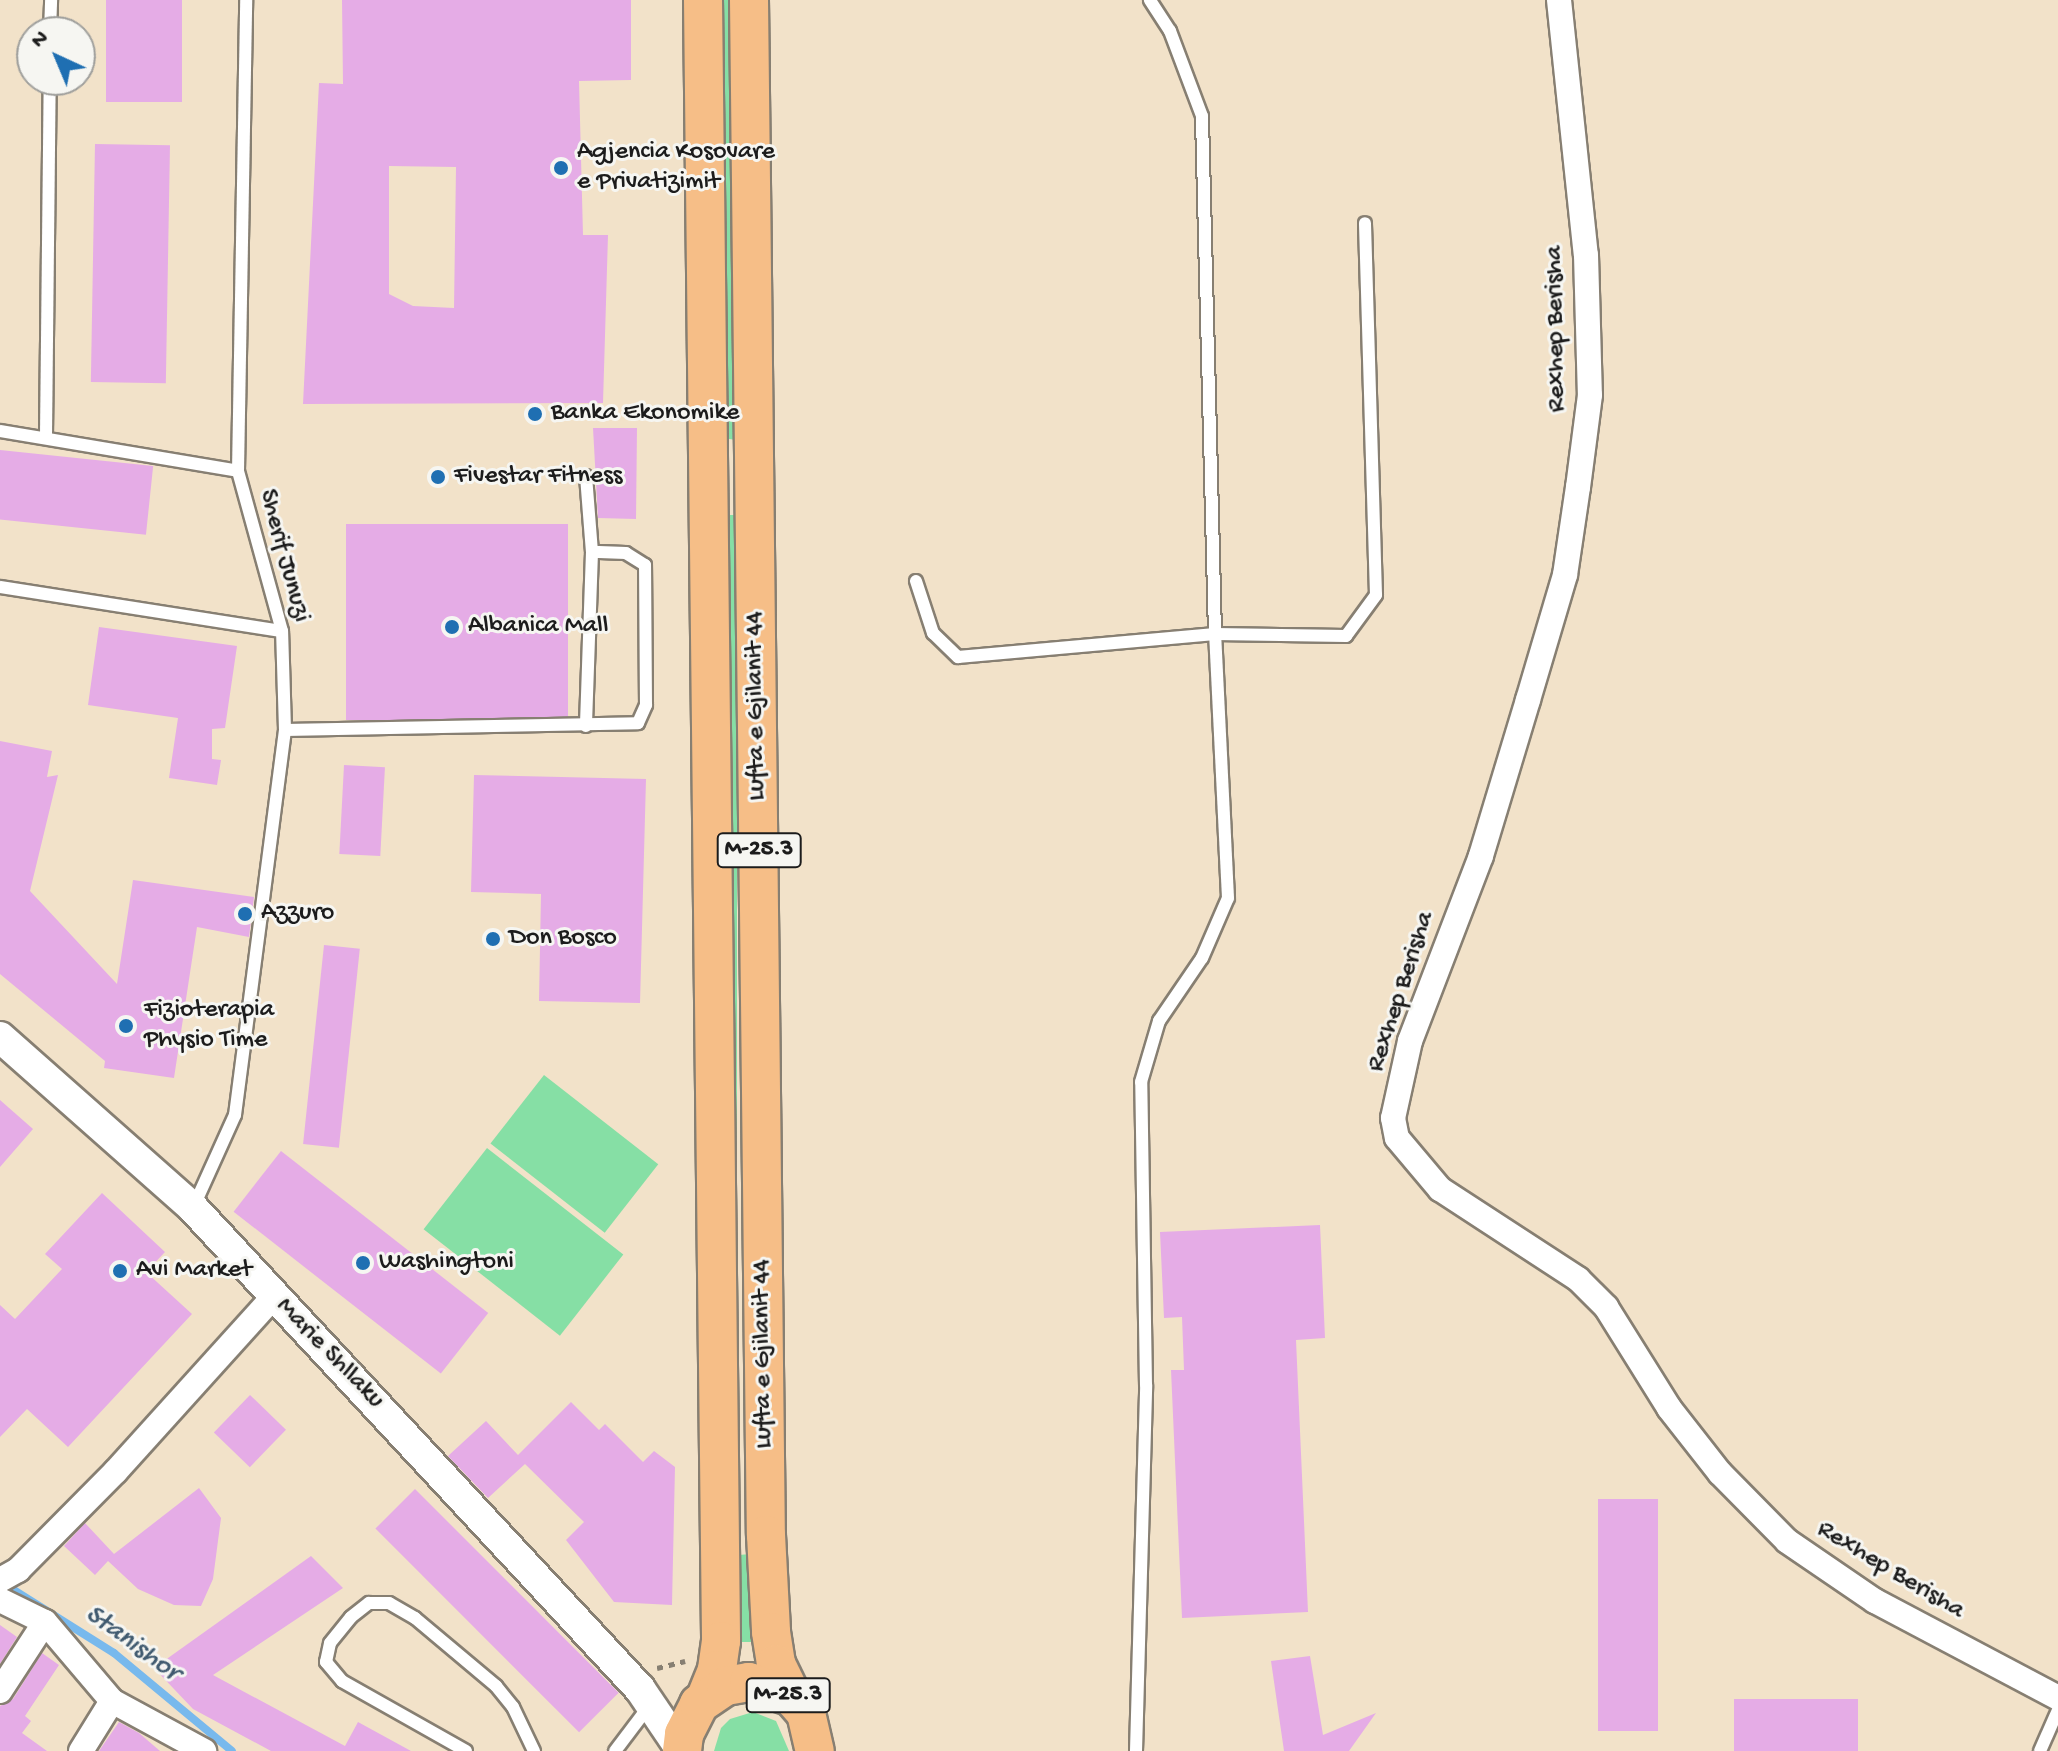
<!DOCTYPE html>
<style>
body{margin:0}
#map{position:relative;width:2058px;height:1751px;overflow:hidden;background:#f2e2c9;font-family:"Gochi Hand",sans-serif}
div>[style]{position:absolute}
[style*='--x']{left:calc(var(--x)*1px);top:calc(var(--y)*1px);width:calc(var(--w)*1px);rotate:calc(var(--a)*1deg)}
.green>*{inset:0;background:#86dfa5;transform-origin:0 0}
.stream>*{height:8px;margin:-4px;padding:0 4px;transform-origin:4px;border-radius:4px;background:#78b9ed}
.building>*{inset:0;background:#e5ace6;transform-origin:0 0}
.path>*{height:5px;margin-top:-2.5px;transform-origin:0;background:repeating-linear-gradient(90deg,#877f72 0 6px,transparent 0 12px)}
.roads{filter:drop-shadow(2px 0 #877f72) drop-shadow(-2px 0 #877f72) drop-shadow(0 2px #877f72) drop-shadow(0 -2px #877f72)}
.service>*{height:12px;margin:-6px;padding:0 6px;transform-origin:6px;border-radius:6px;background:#fff}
.minor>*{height:24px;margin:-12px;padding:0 12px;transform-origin:12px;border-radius:12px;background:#fff}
.tertiary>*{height:30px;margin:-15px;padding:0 15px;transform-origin:15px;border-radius:15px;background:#fff}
.primary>*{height:38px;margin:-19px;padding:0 19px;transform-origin:19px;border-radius:19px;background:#f6be87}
.dots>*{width:22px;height:22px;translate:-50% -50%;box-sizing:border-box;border:4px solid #f6f6f2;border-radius:50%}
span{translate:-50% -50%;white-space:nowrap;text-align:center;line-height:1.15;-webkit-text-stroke:6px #f6f6f2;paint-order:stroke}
.shield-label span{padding:2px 6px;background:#f6f6f2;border:2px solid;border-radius:6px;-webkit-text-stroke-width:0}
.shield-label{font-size:24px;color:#1c1c1c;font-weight:700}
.poi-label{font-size:26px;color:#1c1c1c}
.left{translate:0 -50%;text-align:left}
.street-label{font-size:26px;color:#1c1c1c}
.water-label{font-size:28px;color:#415b70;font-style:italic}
.north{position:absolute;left:16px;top:16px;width:80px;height:80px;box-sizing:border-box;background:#f6f6f2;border:2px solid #9f9f9c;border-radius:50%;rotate:316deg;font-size:22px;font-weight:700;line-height:32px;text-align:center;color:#1c1c1c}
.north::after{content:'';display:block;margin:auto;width:28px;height:36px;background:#1f6fb2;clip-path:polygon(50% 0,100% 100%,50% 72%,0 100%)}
</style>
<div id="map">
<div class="green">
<div style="clip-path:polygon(719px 0,735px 0,736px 440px,723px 438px)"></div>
<div style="left:723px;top:515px;width:14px;height:1003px"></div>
<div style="left:544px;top:1075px;width:145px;height:87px;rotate:38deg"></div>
<div style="left:487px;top:1148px;width:173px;height:103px;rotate:38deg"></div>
<div style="clip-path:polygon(750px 1554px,754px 1642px,741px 1642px,739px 1555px)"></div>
<div style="clip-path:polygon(753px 1712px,776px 1721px,789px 1751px,714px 1751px,721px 1728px,730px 1719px)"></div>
</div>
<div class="stream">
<div style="--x:4;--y:1584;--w:130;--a:32.1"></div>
<div style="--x:114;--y:1653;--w:153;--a:39.7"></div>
</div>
<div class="building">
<div style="left:106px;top:0;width:76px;height:102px"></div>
<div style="clip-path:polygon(evenodd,342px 0,631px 0,631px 80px,579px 81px,583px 235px,608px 235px,603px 403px,303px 404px,319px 83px,343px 84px,342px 0,389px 166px,456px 167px,454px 308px,413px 306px,389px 294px,389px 166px)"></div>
<div style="left:95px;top:144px;width:75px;height:238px;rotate:1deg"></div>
<div style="clip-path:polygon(593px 428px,637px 428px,636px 519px,598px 518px)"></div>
<div style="left:0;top:450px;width:154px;height:69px;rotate:6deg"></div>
<div style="left:346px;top:524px;width:222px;height:196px"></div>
<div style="clip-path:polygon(99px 627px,237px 646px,225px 728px,212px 729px,212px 759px,221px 760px,217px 785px,169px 778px,178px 718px,88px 705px)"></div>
<div style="clip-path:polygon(0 741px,52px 751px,47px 777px,58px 775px,30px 891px,117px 984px,133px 880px,254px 897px,249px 937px,197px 927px,174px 1078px,104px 1068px,105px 1061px,0 974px)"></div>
<div style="left:344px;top:765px;width:41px;height:89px;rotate:3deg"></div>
<div style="clip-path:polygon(474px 775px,646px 779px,640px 1003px,539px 1001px,541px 894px,471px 892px)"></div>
<div style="left:324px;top:945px;width:36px;height:200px;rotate:6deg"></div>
<div style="clip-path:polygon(0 1100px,33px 1129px,0 1167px)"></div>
<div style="left:281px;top:1151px;width:263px;height:77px;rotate:38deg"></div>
<div style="clip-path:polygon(102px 1193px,165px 1252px,146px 1272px,192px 1314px,68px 1447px,27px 1409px,0 1437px,0 1305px,15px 1319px,62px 1269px,45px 1254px)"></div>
<div style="clip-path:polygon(1320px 1225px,1325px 1338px,1296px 1340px,1308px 1612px,1182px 1618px,1171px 1370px,1184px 1370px,1182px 1317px,1164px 1318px,1160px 1232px)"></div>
<div style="left:250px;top:1395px;width:50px;height:52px;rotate:44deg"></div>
<div style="clip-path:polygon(571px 1402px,599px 1430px,605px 1424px,643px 1462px,654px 1451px,675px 1467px,672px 1605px,614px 1602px,566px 1540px,584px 1522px,525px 1464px,488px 1498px,448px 1456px,486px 1421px,518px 1455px)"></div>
<div style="clip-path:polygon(199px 1488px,221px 1518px,213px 1579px,201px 1606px,174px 1605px,138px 1589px,108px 1561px,95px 1575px,64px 1546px,85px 1523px,114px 1554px)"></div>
<div style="left:415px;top:1489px;width:288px;height:56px;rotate:45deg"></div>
<div style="left:1598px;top:1499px;width:60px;height:232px"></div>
<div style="clip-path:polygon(311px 1556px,343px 1588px,213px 1675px,345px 1746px,358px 1722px,411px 1751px,271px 1751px,193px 1709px,154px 1668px)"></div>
<div style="clip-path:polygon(0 1625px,17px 1637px,0 1664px)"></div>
<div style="clip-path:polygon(42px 1653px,59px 1665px,25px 1716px,31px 1721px,22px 1733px,47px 1751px,0 1751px,0 1706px,13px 1699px)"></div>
<div style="clip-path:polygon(1310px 1656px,1323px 1735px,1376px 1713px,1349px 1751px,1284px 1751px,1271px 1661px)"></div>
<div style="left:1858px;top:1699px;width:52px;height:124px;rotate:90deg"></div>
<div style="clip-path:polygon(119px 1722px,139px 1733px,160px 1751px,99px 1751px)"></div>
</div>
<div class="path">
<div style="--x:657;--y:1668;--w:29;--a:-14"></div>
</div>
<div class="roads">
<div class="service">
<div style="--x:50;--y:32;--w:32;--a:-88"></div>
<div style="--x:0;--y:431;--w:241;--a:9.5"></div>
<div style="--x:46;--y:435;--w:355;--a:-89.4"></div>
<div style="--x:586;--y:476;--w:76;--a:85.5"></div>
<div style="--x:592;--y:552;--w:174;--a:92"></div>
<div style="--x:916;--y:581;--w:55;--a:71.9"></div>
<div style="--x:933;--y:633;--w:35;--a:44"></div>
<div style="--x:958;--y:657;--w:258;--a:-5.1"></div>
<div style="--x:1215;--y:634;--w:131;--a:0.9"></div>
<div style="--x:1346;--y:636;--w:51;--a:-53.8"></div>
<div style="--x:1376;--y:595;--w:372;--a:-91.7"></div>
<div style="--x:0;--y:587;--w:285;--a:8.9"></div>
<div style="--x:285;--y:730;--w:353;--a:-1.1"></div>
<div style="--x:638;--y:723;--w:20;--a:-66"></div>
<div style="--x:646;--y:705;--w:140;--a:-90.4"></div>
<div style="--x:645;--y:565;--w:22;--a:-148"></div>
<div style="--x:626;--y:553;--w:34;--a:-178"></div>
<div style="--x:193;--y:1208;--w:102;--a:-65.7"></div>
<div style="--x:235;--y:1115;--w:388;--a:-82.6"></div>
<div style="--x:285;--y:730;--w:99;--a:-91.7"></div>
<div style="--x:282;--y:631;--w:166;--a:-105.4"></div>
<div style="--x:238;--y:471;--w:471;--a:-89"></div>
<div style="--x:466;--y:1751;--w:142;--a:-150.6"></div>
<div style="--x:342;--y:1681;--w:25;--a:-130"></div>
<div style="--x:326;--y:1662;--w:19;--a:-78"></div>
<div style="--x:330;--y:1643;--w:33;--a:-51"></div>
<div style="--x:351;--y:1617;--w:23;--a:-38"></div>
<div style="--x:369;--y:1603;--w:20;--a:0"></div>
<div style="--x:389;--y:1603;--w:30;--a:30"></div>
<div style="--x:415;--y:1618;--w:106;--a:40"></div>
<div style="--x:496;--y:1686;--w:27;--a:51"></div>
<div style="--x:513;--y:1707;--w:49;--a:64.5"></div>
<div style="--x:615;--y:1751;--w:56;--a:-52.9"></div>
<div style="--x:1136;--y:1751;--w:366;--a:-88.4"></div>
<div style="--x:1146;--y:1385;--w:303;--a:-90.9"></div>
<div style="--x:1141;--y:1082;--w:64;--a:-73.6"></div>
<div style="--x:1159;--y:1021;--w:76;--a:-55.7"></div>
<div style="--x:1202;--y:958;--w:65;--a:-66.6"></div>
<div style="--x:1228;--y:898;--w:264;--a:-92.8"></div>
<div style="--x:1215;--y:634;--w:518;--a:-91.44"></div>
<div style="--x:1202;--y:116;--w:91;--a:-110.6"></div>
<div style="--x:1170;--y:31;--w:37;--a:-123"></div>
<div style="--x:2040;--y:1751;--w:45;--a:-66.3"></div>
</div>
<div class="minor">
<div style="--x:1559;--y:0;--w:256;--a:84"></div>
<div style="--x:1586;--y:255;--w:140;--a:88.4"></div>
<div style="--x:1590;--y:395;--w:93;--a:97.4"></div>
<div style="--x:1578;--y:487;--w:89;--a:98.4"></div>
<div style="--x:1565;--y:575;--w:130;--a:106.5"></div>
<div style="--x:1528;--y:700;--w:163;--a:106.8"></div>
<div style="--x:1481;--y:856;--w:198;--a:111"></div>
<div style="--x:1410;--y:1041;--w:79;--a:102.4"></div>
<div style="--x:1393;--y:1118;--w:20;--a:79"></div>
<div style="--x:1397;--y:1138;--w:67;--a:49.9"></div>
<div style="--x:1440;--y:1189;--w:165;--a:33.1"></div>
<div style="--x:1578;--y:1279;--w:40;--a:45"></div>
<div style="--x:1606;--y:1307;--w:119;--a:58"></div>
<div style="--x:1669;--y:1408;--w:83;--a:51.9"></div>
<div style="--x:1720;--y:1473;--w:95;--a:45.4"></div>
<div style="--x:1787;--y:1541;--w:107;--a:34.3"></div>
<div style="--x:1875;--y:1601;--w:207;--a:27.9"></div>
<div style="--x:0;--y:1580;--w:21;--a:-29"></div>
<div style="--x:18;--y:1570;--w:139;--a:-45.3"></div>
<div style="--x:116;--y:1471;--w:236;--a:-47.9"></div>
<div style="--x:0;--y:1600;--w:50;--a:26.1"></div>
<div style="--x:45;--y:1622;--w:104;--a:49.7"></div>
<div style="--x:112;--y:1701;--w:105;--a:28.5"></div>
<div style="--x:0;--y:1691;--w:82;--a:-56.9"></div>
<div style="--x:81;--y:1751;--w:59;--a:-58.2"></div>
</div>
<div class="tertiary">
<div style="--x:0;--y:1037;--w:258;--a:41.5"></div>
<div style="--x:193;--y:1208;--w:657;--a:47.1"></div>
<div style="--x:640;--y:1689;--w:75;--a:55.9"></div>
</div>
<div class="primary">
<div style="--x:703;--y:0;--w:1641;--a:89.37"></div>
<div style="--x:721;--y:1641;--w:29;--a:98"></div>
<div style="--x:717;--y:1670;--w:29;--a:112"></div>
<div style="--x:749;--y:0;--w:1535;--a:89.37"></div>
<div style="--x:766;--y:1535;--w:97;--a:87"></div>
<div style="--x:771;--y:1632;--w:32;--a:81"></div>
<div style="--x:776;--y:1664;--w:37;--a:64"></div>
<div style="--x:682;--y:1751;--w:17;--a:-83"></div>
<div style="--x:684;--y:1734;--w:34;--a:-63"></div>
<div style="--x:699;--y:1704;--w:32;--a:-34"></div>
<div style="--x:726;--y:1686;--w:23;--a:-10"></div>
<div style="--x:749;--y:1682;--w:46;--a:19.2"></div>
<div style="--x:792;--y:1697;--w:21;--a:49"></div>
<div style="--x:806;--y:1713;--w:39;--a:77"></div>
</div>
</div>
<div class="dots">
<div style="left:561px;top:168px;background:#1f6fb2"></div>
<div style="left:535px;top:414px;background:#1f6fb2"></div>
<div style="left:438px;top:477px;background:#1f6fb2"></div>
<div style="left:452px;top:627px;background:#1f6fb2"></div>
<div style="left:245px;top:914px;background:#1f6fb2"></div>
<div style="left:493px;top:939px;background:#1f6fb2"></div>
<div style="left:126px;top:1026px;background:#1f6fb2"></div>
<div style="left:363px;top:1263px;background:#1f6fb2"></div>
<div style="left:120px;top:1271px;background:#1f6fb2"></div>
</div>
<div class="shield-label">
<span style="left:759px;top:850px">M-25.3</span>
<span style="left:788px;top:1695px">M-25.3</span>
</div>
<div class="poi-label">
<span class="left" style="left:577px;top:168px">Agjencia Kosovare<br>e Privatizimit</span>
<span class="left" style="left:551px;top:414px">Banka Ekonomike</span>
<span class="left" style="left:454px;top:477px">Fivestar Fitness</span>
<span class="left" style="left:468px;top:627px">Albanica Mall</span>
<span class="left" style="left:261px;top:914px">Azzuro</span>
<span class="left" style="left:509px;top:939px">Don Bosco</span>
<span class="left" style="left:144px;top:1026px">Fizioterapia<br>Physio Time</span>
<span class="left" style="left:379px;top:1263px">Washingtoni</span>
<span class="left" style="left:136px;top:1271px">Avi Market</span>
</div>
<div class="street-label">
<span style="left:1557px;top:329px;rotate:-91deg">Rexhep Berisha</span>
<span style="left:283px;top:556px;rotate:75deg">Sherif Junuzi</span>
<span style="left:757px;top:706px;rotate:-91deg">Lufta e Gjilanit 44</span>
<span style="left:1402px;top:992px;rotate:-72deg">Rexhep Berisha</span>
<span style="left:329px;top:1354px;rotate:46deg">Marie Shllaku</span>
<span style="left:764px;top:1354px;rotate:-91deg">Lufta e Gjilanit 44</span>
<span style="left:1890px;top:1571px;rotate:31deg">Rexhep Berisha</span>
</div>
<div class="water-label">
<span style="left:132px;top:1644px;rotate:36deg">Stanishor</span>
</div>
<div class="north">N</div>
</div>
